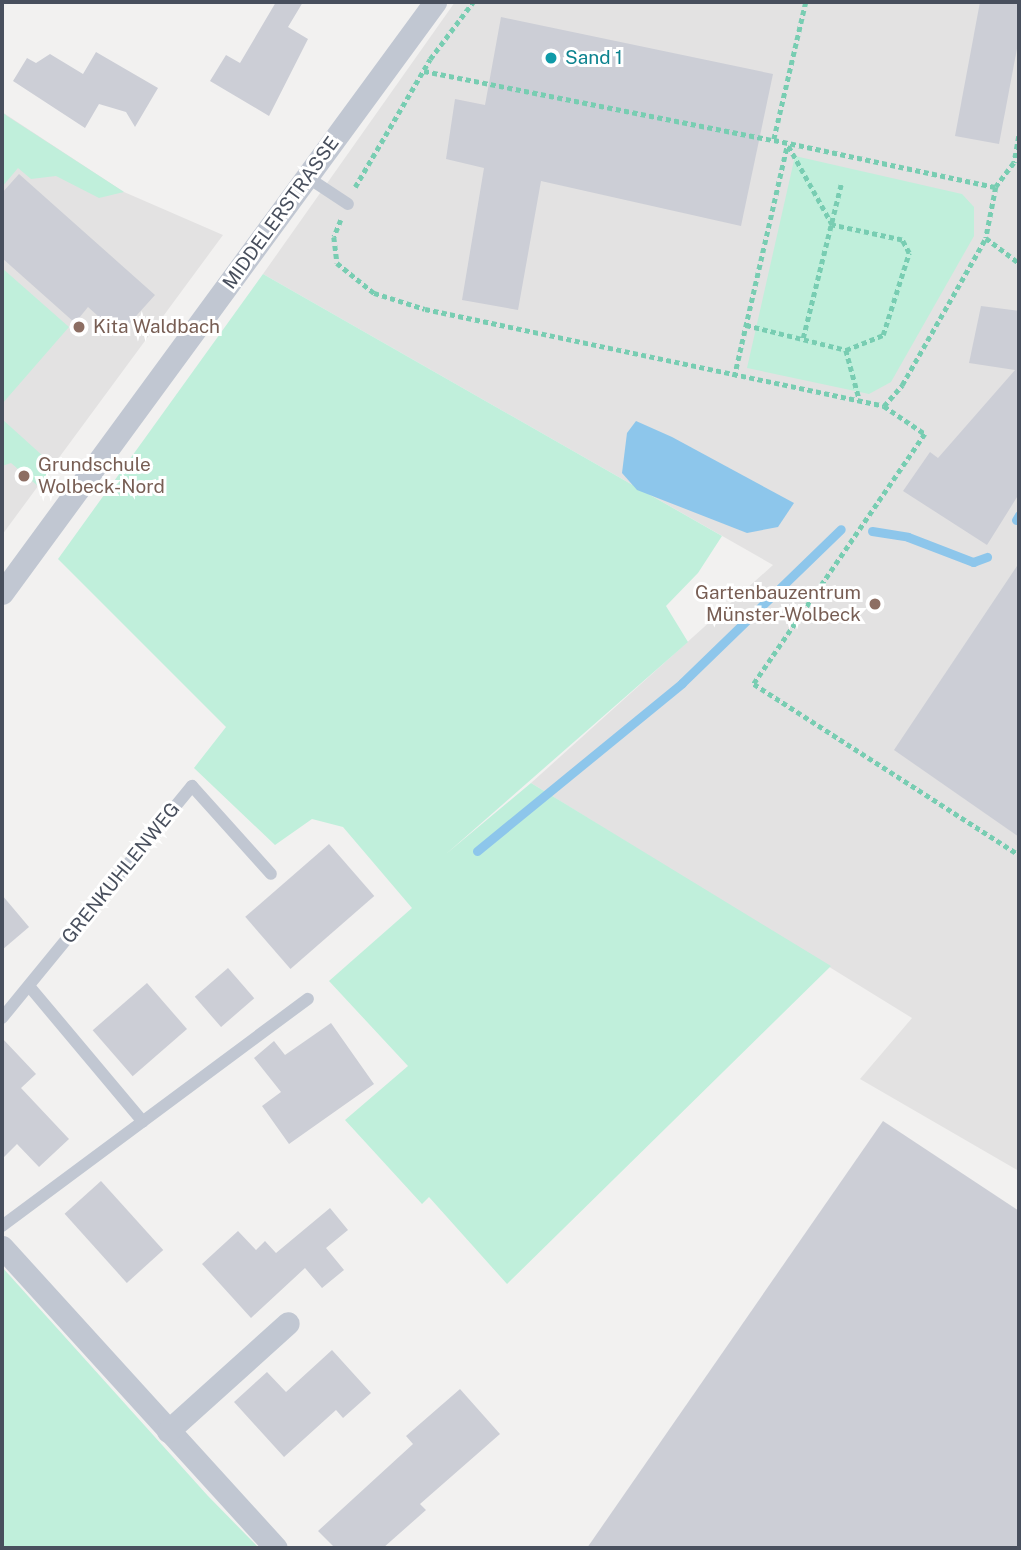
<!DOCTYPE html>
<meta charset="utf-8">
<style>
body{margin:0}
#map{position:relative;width:1021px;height:1550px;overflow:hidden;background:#f2f1f0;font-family:"Public Sans",sans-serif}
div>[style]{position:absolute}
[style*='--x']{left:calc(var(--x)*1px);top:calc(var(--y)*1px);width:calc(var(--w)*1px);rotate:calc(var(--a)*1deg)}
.education>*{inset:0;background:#e3e2e2}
.green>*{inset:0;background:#c0efdb}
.water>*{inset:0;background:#8dc6eb}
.stream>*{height:9px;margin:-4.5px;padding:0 4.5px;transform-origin:4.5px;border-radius:4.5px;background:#8dc6eb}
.building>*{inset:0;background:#ccced6;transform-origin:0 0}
.path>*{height:4.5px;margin-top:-2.25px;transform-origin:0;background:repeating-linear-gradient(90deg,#78cdb2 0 5px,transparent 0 8.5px)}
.service>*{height:12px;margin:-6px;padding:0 6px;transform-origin:6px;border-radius:6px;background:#c1c7d2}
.minor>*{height:23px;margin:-11.5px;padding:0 11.5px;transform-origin:11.5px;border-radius:11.5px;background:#c1c7d2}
.dots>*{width:19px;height:19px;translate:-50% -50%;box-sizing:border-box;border:4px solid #fff;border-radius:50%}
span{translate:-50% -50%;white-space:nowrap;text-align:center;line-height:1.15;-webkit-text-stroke:6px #fff;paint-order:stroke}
.culture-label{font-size:19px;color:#0d838f}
.left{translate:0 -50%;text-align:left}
.street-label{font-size:19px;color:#484f5d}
.education-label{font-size:19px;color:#785e54}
.right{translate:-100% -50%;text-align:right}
.frame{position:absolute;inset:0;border:4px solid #484f5d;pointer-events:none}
</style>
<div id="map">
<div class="education">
<div style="clip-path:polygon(455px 2px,1019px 2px,1019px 1171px,860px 1079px,912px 1018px,531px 783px,773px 565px,263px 274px)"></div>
<div style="clip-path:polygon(2px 112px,124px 192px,223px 235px,2px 535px)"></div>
</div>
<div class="green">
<div style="clip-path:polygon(2px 112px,7px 116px,124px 192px,99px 198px,56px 176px,31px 179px,18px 168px,2px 187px)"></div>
<div style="clip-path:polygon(795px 156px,962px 194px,974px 207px,974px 236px,891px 382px,869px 394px,747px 368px)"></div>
<div style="clip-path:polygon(2px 268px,69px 327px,2px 404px)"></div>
<div style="clip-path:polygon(263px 274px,722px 536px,698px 573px,666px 606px,688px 642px,446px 854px,531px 783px,831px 966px,507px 1284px,429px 1197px,422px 1204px,345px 1120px,408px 1066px,329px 981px,412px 908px,343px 827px,312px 819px,275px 845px,194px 768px,226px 727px,58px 559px)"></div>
<div style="clip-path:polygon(2px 419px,54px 466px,39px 487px,11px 463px,2px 466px)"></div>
<div style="clip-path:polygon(2px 1267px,208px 1496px,259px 1548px,2px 1548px)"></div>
</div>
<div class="water">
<div style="clip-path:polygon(636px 421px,672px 437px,794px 503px,778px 527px,747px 533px,637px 490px,622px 473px,627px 433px)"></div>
</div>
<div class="stream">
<div style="--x:1016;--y:520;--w:6;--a:-59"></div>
<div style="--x:872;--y:531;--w:36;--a:9"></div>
<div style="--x:908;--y:537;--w:70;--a:21"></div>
<div style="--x:973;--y:562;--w:15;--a:-20"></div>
<div style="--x:477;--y:851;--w:265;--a:-39.3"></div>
<div style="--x:682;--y:683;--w:221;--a:-44.1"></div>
</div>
<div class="building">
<div style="clip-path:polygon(276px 2px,303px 2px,288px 27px,308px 39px,269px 116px,210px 81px,226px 55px,240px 63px)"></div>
<div style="clip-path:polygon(980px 2px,1019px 2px,1019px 38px,999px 144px,955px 136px)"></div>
<div style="clip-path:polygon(501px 17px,773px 74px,741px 226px,541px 181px,518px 310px,462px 300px,484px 168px,446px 159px,455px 99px,485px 105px)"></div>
<div style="clip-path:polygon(96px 52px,158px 88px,135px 127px,126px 112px,99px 104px,85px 128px,13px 81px,27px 58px,36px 63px,50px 54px,83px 74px)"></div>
<div style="clip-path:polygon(19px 174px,155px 295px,119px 335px,88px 307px,75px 323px,2px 258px,2px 193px)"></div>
<div style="clip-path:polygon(981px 306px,1019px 311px,1019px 494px,987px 545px,903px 491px,930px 452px,938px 458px,1015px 370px,969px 363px)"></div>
<div style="clip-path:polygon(1019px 563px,1019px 837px,894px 750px)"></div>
<div style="left:329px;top:844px;width:69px;height:111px;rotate:49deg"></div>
<div style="clip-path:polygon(2px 895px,29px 927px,2px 950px)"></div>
<div style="left:228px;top:968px;width:40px;height:44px;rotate:49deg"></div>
<div style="left:147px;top:983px;width:61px;height:72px;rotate:49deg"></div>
<div style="clip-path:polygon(331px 1023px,374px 1084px,289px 1144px,262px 1106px,281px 1092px,254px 1058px,274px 1041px,285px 1055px)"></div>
<div style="clip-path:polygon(2px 1038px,36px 1074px,21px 1088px,69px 1139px,39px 1167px,17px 1144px,2px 1159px)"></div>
<div style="clip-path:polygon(883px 1121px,1019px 1211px,1019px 1548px,587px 1548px)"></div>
<div style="left:101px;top:1181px;width:93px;height:49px;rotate:48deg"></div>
<div style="clip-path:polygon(330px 1208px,348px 1230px,326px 1248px,344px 1270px,322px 1288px,305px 1268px,251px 1318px,202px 1264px,238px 1231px,256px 1250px,265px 1241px,276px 1253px)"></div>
<div style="clip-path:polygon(332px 1350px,371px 1393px,343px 1418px,336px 1410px,284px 1457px,234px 1402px,267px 1372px,286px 1392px)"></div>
<div style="clip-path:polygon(460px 1389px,500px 1434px,420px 1504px,426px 1510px,383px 1548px,335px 1548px,318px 1531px,413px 1444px,406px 1436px)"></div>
</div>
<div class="path">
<div style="--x:806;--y:2;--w:142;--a:103.1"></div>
<div style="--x:774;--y:140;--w:227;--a:12"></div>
<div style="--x:424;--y:71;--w:357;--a:11.2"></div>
<div style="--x:1019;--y:136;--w:27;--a:100"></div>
<div style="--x:1014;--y:163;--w:30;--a:127"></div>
<div style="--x:996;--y:187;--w:52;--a:101.1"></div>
<div style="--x:986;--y:238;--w:41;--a:37.1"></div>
<div style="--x:355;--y:187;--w:148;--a:-59.6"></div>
<div style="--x:430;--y:59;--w:71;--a:-53"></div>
<div style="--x:341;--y:220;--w:18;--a:112"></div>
<div style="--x:334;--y:237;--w:26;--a:83"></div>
<div style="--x:337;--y:263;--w:48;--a:39"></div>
<div style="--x:374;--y:293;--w:53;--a:17.4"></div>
<div style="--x:425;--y:309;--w:469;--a:11.9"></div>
<div style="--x:884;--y:406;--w:28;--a:-49"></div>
<div style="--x:902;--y:385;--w:169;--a:-60.3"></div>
<div style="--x:746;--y:325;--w:103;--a:14"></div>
<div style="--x:846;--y:350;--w:40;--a:-22"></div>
<div style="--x:883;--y:335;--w:86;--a:-72.4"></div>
<div style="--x:909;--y:253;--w:15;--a:-118"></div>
<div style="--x:902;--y:240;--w:72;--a:-167.9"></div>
<div style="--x:832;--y:225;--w:93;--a:-119.1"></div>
<div style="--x:803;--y:338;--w:158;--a:-76.1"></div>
<div style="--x:846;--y:350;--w:54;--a:74.9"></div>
<div style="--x:734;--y:377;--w:238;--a:-77.1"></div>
<div style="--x:884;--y:406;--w:50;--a:34.3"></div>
<div style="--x:925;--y:434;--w:303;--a:124.4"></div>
<div style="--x:754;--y:684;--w:315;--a:32.8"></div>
</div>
<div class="service">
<div style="--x:307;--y:177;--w:49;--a:33.4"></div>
<div style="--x:29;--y:986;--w:177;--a:50"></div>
<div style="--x:2;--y:1018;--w:300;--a:-50.7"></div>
<div style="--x:192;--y:786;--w:118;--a:48.1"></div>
<div style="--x:2;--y:1226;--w:381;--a:-36.6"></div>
</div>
<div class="minor">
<div style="--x:2;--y:593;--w:733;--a:-53.77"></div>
<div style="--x:2;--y:1247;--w:407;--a:47.7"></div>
<div style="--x:168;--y:1431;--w:161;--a:-42"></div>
</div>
<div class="dots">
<div style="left:551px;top:58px;background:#0f9aa8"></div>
<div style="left:79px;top:327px;background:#8d6e63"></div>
<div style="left:24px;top:476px;background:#8d6e63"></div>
<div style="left:875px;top:604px;background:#8d6e63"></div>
</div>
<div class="culture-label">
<span class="left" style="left:565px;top:58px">Sand 1</span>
</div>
<div class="street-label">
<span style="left:281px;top:213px;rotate:-54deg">MIDDELERSTRASSE</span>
<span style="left:121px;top:873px;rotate:-51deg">GRENKUHLENWEG</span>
</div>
<div class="education-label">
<span class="left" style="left:93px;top:327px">Kita Waldbach</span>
<span class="left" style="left:38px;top:476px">Grundschule<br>Wolbeck-Nord</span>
<span class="right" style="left:861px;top:604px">Gartenbauzentrum<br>Münster-Wolbeck</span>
</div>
<div class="frame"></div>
</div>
